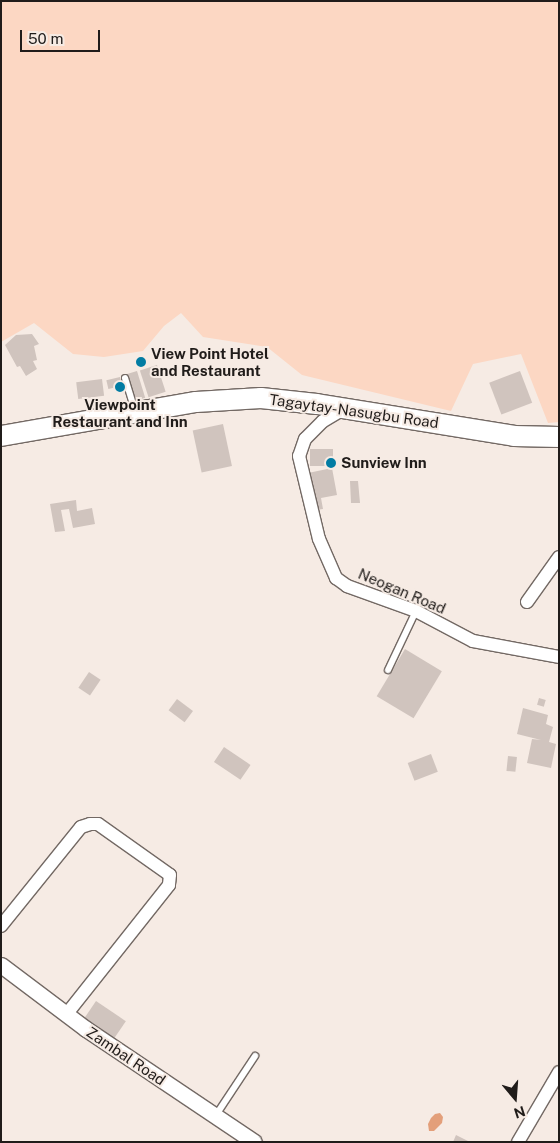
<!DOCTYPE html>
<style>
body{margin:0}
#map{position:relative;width:560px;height:1143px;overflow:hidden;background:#f6ebe4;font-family:"Public Sans",sans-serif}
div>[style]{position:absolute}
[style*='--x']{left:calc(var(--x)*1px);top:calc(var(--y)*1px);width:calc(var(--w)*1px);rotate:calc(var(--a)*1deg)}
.green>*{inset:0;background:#fcd7c3}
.water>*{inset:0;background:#e39f7a}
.building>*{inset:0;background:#d0c4be;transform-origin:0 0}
.roads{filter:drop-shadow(1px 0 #736964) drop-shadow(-1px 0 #736964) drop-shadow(0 1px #736964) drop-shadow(0 -1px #736964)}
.service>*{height:6px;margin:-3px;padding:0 3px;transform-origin:3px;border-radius:3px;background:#fff}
.minor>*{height:12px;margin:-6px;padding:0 6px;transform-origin:6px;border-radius:6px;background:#fff}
.tertiary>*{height:15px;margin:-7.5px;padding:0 7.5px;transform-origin:7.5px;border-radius:7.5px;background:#fff}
.primary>*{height:20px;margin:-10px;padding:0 10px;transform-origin:10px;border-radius:10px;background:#fff}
.dots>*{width:14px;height:14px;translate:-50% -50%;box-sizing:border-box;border:2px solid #f6ebe4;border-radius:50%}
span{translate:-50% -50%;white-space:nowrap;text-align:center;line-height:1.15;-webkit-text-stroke:4px #f6ebe4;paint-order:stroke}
.poi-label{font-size:15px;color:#201c1a;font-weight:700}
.left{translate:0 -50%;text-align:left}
.street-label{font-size:15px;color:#201c1a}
.frame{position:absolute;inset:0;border:2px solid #201c1a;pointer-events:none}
.north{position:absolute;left:490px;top:1073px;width:50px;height:50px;-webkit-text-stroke:4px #f6ebe4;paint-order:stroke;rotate:162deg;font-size:14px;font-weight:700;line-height:20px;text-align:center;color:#201c1a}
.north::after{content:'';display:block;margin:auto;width:18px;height:22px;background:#201c1a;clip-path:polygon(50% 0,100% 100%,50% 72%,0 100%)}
.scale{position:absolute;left:20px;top:30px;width:80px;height:22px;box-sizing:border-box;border:2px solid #201c1a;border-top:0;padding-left:6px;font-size:15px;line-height:18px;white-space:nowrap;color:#201c1a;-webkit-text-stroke:4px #f6ebe4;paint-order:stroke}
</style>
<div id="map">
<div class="green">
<div style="clip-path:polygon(1px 1px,559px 1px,559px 422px,548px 423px,521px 354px,473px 364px,451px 411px,302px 375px,267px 347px,203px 337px,181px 313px,164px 326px,143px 351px,104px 357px,73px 354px,34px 323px,1px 342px)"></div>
</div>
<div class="water">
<div style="clip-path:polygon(440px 1113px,443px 1117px,442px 1123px,434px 1131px,429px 1131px,428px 1124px,431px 1118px,435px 1114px)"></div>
</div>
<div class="building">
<div style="clip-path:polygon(32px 334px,39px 344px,34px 346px,37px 360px,33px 361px,37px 369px,26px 376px,20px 366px,17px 367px,5px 345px,16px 335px)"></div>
<div style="left:157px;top:365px;width:28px;height:18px;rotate:72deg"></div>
<div style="left:137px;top:371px;width:28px;height:13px;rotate:73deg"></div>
<div style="left:520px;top:371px;width:34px;height:33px;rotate:69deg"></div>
<div style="left:120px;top:377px;width:9px;height:14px;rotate:77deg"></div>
<div style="left:102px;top:379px;width:17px;height:26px;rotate:83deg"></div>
<div style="left:223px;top:424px;width:43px;height:31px;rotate:78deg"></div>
<div style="left:333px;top:449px;width:17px;height:23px;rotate:90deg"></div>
<div style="clip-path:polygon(332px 468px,337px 495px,321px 498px,323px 509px,316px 510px,308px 473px)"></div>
<div style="clip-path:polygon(350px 481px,358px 481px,360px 503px,351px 503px)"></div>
<div style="clip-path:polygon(76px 500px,77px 511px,92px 508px,95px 524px,73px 528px,69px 509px,61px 510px,65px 531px,55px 532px,50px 504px)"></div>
<div style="left:405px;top:649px;width:43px;height:55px;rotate:31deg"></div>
<div style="left:89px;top:672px;width:14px;height:19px;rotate:34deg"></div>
<div style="left:539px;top:698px;width:7px;height:7px;rotate:16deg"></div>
<div style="left:177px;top:699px;width:20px;height:14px;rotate:37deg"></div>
<div style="clip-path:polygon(523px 708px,548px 715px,546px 724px,553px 727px,549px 742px,556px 744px,551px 768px,527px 763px,532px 739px,541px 740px,517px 734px)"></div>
<div style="left:224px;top:747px;width:32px;height:18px;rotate:34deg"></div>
<div style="left:431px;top:754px;width:19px;height:25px;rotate:69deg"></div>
<div style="left:508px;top:756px;width:9px;height:15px;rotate:6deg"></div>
<div style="left:96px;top:1001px;width:36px;height:22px;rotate:34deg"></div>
<div style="clip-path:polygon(456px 1135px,470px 1142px,453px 1142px)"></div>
</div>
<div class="roads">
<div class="service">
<div style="--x:125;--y:378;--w:34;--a:73"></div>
<div style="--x:388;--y:670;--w:65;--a:-64.6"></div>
<div style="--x:216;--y:1115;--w:71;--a:-56.5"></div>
</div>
<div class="minor">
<div style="--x:345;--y:408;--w:26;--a:149"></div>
<div style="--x:323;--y:421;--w:25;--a:135"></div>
<div style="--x:305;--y:439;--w:18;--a:109"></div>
<div style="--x:299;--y:456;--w:85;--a:76.5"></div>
<div style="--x:319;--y:539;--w:43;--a:66.4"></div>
<div style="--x:336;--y:578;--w:14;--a:36"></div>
<div style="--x:347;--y:586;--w:73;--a:19.9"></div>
<div style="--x:416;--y:611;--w:64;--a:27.8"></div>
<div style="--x:473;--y:641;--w:87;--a:10.5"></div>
<div style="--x:527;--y:602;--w:55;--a:-54.6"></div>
<div style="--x:1;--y:926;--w:127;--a:-51.1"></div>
<div style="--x:81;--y:827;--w:9;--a:-18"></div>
<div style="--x:90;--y:824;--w:8;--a:0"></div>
<div style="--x:98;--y:824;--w:88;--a:35.3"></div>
<div style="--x:170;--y:875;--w:10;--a:96"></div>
<div style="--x:169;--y:885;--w:166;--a:128.4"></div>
<div style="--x:518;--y:1142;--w:81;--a:-59.6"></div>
</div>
<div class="tertiary">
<div style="--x:1;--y:965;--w:106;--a:37"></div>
<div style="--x:86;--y:1029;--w:202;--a:33.9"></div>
</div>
<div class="primary">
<div style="--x:1;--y:436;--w:198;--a:-9.9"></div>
<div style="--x:196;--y:402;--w:65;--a:-3.5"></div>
<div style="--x:261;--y:398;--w:56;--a:6.1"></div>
<div style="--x:317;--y:404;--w:200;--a:9.2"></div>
<div style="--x:514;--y:436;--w:45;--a:1.3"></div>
</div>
</div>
<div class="dots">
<div style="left:141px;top:362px;background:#027ca3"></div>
<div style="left:120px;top:387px;background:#027ca3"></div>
<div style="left:331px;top:463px;background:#027ca3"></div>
</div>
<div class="poi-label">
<span class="left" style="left:151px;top:362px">View Point Hotel<br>and Restaurant</span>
<span style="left:120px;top:413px">Viewpoint<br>Restaurant and Inn</span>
<span class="left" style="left:341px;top:463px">Sunview Inn</span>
</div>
<div class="street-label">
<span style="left:354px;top:411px;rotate:8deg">Tagaytay-Nasugbu Road</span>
<span style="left:402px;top:591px;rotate:23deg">Neogan Road</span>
<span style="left:126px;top:1056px;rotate:34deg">Zambal Road</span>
</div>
<div class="frame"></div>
<div class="north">N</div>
<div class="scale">50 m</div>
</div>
